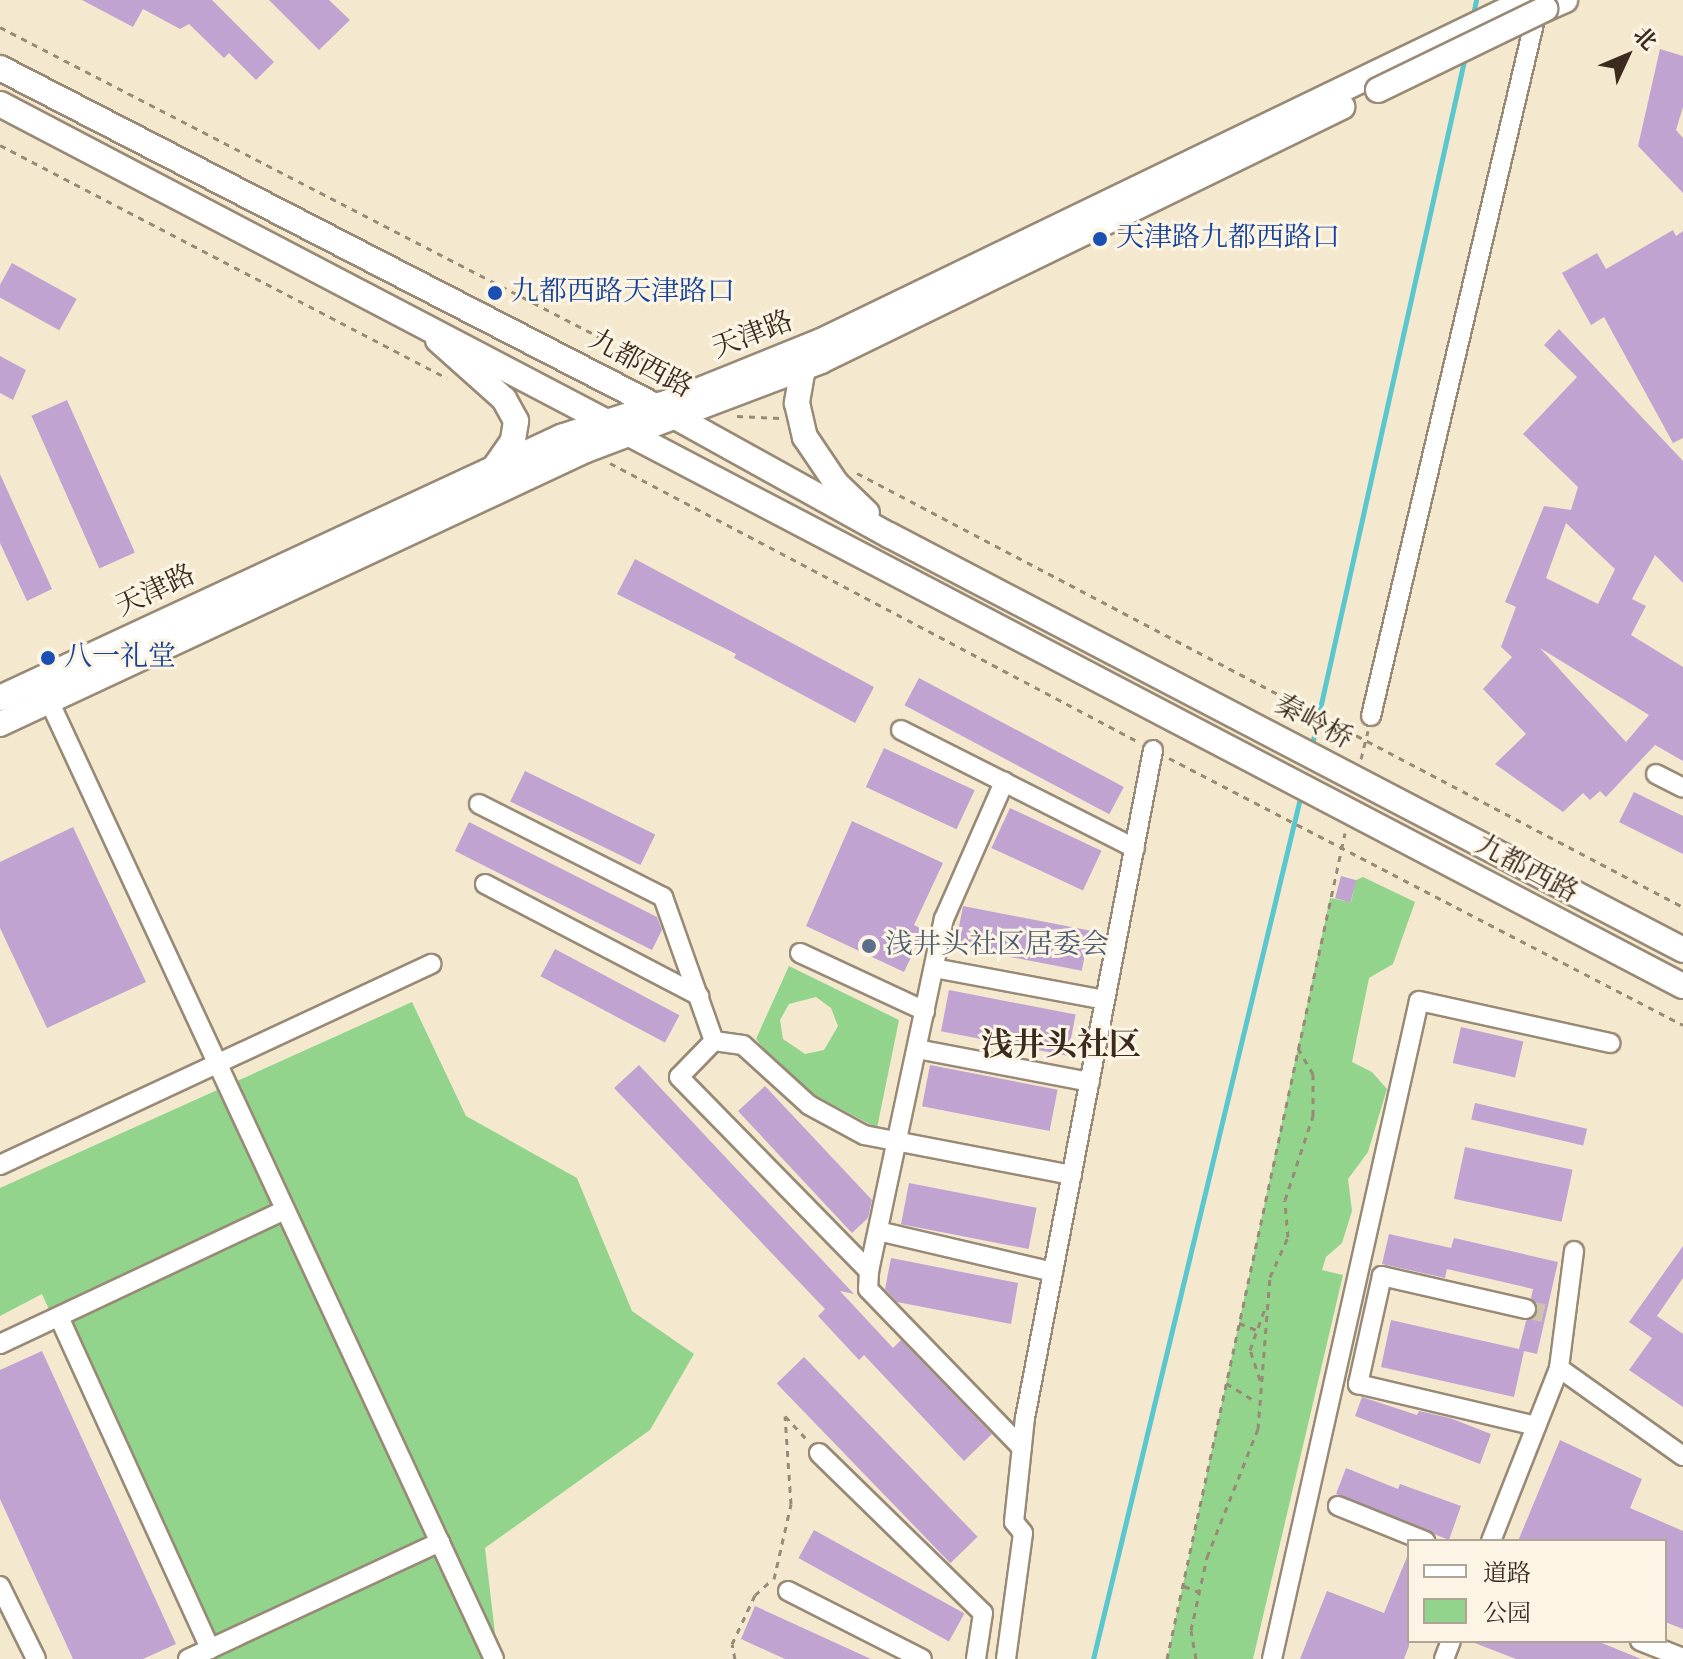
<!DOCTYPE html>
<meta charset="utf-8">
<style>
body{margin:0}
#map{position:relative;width:1683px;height:1659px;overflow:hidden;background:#f4e9cf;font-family:"Old Standard TT","Noto Serif SC",serif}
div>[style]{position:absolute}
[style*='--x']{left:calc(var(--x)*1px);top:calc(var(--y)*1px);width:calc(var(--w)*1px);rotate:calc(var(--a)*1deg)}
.green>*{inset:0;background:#92d48b}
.stream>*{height:5px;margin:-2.5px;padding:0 2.5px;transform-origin:2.5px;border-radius:2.5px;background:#59c7cd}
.building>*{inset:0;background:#c1a3d1;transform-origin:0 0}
.minor-tunnel>*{height:18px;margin-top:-9px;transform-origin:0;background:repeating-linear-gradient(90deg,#cfc3ac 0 18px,transparent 0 27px)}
.path>*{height:3px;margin-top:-1.5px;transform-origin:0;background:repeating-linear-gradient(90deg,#988a76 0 6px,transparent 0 12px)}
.roads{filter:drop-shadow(2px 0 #988a76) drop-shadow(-2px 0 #988a76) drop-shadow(0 2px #988a76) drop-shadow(0 -2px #988a76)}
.minor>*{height:18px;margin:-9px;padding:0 9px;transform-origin:9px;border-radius:9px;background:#fff}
.major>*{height:24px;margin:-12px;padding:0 12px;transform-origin:12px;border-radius:12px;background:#fff}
.bridges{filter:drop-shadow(2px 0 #988a76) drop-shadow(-2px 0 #988a76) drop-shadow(0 2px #988a76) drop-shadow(0 -2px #988a76)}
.major-bridge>*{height:24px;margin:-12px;padding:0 12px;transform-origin:12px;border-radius:12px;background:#fff}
.dots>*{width:22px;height:22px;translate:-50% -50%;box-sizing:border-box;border:4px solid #fcf5e5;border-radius:50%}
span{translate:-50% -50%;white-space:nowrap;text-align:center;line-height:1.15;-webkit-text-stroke:6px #fcf5e5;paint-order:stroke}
.transit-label{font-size:28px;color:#164399}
.left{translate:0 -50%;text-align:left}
.street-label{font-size:28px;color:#3b2a1e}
.service-label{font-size:28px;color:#4e5e75}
.quarter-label{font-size:32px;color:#3b2a1e;font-weight:700}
.legend{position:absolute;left:1407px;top:1539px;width:260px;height:104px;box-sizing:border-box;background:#fcf5e5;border:2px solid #afa495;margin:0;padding:10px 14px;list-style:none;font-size:24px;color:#3b2a1e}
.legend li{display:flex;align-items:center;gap:16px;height:40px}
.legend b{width:40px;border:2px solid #afa495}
.north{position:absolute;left:1587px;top:16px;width:80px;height:80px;-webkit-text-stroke:6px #fcf5e5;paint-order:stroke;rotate:46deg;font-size:22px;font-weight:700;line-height:32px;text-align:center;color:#3b2a1e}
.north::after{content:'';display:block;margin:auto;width:28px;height:36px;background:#3b2a1e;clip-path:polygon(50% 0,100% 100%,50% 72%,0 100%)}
</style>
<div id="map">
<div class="green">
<div style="clip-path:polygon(1363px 877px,1415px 902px,1393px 964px,1369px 978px,1352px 1062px,1372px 1072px,1387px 1089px,1368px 1152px,1348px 1179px,1352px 1211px,1342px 1243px,1326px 1257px,1322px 1270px,1343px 1275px,1253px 1659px,1167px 1659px,1330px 898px,1351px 902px,1356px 880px)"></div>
<div style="clip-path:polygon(evenodd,789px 966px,899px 1020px,877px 1128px,790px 1082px,756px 1039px,789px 966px,816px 997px,831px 1008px,838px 1026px,824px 1050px,805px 1054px,783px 1039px,780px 1020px,789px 1004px,816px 997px)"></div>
<div style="clip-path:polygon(412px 1002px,466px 1116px,577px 1178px,632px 1311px,694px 1354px,650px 1430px,485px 1548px,498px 1659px,205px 1659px,42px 1294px,0 1316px,0 1188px)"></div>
</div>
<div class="stream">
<div style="--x:1472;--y:19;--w:19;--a:-78"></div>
<div style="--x:1311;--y:749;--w:710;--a:-77.47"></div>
<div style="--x:1093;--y:1659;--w:890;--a:-76.48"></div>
</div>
<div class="building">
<div style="clip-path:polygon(82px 0,212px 0,274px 62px,256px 80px,229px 53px,224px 58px,189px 24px,180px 29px,143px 9px,133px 27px)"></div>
<div style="clip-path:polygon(269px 0,329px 0,350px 20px,319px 50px)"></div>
<div style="clip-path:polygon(1660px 49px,1683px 56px,1683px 107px,1676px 130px,1683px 138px,1683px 193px,1638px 146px)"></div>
<div style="clip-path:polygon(1673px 230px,1676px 236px,1683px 231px,1683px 438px,1673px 443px,1604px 317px,1591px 325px,1562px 273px,1597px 253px,1606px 269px)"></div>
<div style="left:12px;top:263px;width:74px;height:36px;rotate:29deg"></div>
<div style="clip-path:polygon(evenodd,1559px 329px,1683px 461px,1683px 583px,1655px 555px,1632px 599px,1646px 606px,1631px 635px,1683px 667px,1683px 761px,1655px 745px,1606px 797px,1600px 791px,1590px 800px,1583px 793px,1563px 812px,1495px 764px,1526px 734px,1483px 689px,1512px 657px,1501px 647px,1516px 607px,1505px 602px,1544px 506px,1571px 510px,1578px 487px,1523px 434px,1577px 377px,1544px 345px,1559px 329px,1566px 523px,1615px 569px,1598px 604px,1546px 578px,1566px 523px,1559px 329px,1540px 648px,1649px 715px,1626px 742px,1540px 648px)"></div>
<div style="clip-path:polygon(0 356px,26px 370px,13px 400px,0 393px)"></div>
<div style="left:67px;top:400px;width:167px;height:39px;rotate:66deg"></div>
<div style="clip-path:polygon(0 474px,52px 589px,27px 601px,0 543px)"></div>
<div style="clip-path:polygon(635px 559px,874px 687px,855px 723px,734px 658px,736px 654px,617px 594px)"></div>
<div style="left:919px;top:678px;width:232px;height:31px;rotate:28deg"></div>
<div style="left:884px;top:748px;width:100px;height:43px;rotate:25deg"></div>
<div style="left:525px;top:771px;width:145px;height:34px;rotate:26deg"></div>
<div style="clip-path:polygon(1634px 792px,1683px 816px,1683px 854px,1619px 822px)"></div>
<div style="left:1010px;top:808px;width:101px;height:44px;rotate:25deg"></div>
<div style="clip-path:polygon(852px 821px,943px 863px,914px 925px,924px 930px,904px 972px,806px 926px)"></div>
<div style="clip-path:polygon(469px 822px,657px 917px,662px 930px,652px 950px,455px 851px)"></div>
<div style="clip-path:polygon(73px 827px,146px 982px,47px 1028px,0 928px,0 862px)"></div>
<div style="left:1341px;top:876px;width:16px;height:23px;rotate:15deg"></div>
<div style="left:963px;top:906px;width:129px;height:41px;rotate:11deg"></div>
<div style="left:555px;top:949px;width:141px;height:31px;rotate:28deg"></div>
<div style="left:949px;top:990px;width:129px;height:42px;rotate:11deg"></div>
<div style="left:1461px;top:1027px;width:64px;height:37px;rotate:13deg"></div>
<div style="clip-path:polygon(639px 1065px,854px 1294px,840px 1291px,893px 1348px,901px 1340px,992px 1434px,964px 1461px,864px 1355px,859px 1360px,818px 1316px,825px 1309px,614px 1088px)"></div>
<div style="left:930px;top:1065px;width:130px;height:42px;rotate:11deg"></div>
<div style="clip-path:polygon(765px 1086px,872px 1200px,868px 1218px,852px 1233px,738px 1111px)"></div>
<div style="left:1475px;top:1103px;width:115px;height:17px;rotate:13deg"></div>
<div style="left:1465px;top:1147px;width:110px;height:53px;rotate:12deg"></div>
<div style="left:909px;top:1183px;width:130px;height:42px;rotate:11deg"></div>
<div style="clip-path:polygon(1389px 1234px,1451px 1248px,1454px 1238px,1558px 1262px,1537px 1354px,1524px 1351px,1514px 1397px,1381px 1367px,1391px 1320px,1519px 1349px,1526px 1321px,1538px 1311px,1531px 1298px,1533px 1289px,1447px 1269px,1445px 1278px,1382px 1264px)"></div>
<div style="clip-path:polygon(1683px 1246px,1683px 1278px,1657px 1316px,1683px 1334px,1683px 1407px,1629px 1370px,1652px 1338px,1629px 1322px)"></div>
<div style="clip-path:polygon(891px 1258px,1018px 1283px,1011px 1324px,897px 1302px,885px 1289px)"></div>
<div style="clip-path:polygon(42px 1351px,176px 1644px,143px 1659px,73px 1659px,0 1499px,0 1370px)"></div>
<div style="left:804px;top:1357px;width:250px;height:38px;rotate:46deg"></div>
<div style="clip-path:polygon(1362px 1397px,1417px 1415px,1419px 1411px,1450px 1418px,1491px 1434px,1480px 1464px,1355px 1416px)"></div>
<div style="clip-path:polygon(1560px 1440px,1642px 1479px,1630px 1508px,1683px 1531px,1683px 1629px,1665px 1622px,1665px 1541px,1518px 1541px)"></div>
<div style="clip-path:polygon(1346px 1468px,1398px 1489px,1400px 1484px,1461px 1506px,1449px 1540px,1336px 1494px)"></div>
<div style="left:814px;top:1530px;width:172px;height:32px;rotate:29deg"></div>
<div style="clip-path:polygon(1409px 1552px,1409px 1646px,1404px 1659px,1300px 1659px,1327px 1591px,1384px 1613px)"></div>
<div style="clip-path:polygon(755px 1606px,871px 1659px,785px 1659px,741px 1639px)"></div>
<div style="clip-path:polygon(1597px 1641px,1641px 1659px,1516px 1659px,1472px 1642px)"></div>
</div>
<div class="minor-tunnel">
<div style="--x:1526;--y:1309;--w:23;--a:13"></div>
</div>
<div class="path">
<div style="--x:0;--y:27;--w:760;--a:27.34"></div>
<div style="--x:0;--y:145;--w:504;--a:27.53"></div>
<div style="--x:737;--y:416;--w:44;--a:2.6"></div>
<div style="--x:610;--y:463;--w:596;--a:27.81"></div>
<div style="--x:857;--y:473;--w:933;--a:27.72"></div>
<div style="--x:1169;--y:758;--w:579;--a:27.45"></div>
<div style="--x:1361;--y:759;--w:29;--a:-76"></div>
<div style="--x:1239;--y:1323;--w:18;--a:22"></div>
<div style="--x:1260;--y:1380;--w:32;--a:-108"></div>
<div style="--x:1250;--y:1350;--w:45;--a:-70.3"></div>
<div style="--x:1226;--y:1383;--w:36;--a:32"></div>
<div style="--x:774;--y:1579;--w:77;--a:-77.2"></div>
<div style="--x:791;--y:1504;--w:88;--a:-93.9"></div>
<div style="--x:785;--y:1416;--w:34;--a:47"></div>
<div style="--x:1184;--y:1586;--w:16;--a:22"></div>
<div style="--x:735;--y:1659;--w:15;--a:-101"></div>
<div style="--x:732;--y:1644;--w:54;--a:-64.9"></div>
<div style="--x:755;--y:1595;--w:24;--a:-42"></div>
<div style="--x:1167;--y:1659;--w:845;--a:-77.84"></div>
<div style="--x:1196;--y:1659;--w:29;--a:-100"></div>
<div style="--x:1191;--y:1630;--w:75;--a:-77.6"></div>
<div style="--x:1207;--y:1557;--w:138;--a:-68.3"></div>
<div style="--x:1258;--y:1429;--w:152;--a:-85.5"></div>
<div style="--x:1270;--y:1277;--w:44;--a:-65.8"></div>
<div style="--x:1288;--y:1237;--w:37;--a:-95"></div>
<div style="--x:1285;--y:1200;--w:89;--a:-71.6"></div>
<div style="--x:1313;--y:1116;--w:42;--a:-90"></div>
<div style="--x:1313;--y:1074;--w:30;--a:-120"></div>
</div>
<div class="roads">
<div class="minor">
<div style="--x:44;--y:690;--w:1068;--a:65.09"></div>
<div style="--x:1371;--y:716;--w:729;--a:-76.76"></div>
<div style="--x:901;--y:730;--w:262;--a:26.8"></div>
<div style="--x:1656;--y:774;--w:30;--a:27"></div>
<div style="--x:479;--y:804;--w:206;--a:26.8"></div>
<div style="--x:663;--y:897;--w:153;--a:70.5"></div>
<div style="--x:714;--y:1041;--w:50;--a:134.2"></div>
<div style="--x:679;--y:1077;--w:272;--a:45.6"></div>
<div style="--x:869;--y:1271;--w:360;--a:-78"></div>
<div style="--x:944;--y:919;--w:150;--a:-66.3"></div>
<div style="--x:485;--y:884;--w:242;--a:27.6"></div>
<div style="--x:800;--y:953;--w:138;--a:24.9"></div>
<div style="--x:934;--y:968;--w:174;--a:10.6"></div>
<div style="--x:714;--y:1041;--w:29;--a:8"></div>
<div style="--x:743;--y:1045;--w:89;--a:42.3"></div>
<div style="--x:809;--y:1105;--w:63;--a:28.6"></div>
<div style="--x:864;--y:1135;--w:212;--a:10.9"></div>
<div style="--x:917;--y:1049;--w:176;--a:10.8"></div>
<div style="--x:0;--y:1165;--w:476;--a:-25"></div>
<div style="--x:878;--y:1231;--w:180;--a:13.2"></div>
<div style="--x:869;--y:1271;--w:18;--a:93"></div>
<div style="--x:868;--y:1289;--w:221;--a:45.9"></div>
<div style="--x:1526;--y:1309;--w:148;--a:-167.1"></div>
<div style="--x:1382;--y:1276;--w:111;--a:102.5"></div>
<div style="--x:1358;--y:1384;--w:183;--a:13.3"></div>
<div style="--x:59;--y:1317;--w:365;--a:65.5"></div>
<div style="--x:0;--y:1344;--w:315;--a:-25.2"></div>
<div style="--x:1559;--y:1368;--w:152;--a:35.4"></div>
<div style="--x:819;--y:1453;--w:229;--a:44.3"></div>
<div style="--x:983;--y:1613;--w:47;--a:98.7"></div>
<div style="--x:1338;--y:1506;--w:94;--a:21.9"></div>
<div style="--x:1491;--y:1541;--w:186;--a:-68.5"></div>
<div style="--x:1559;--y:1368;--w:118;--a:-82.7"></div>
<div style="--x:0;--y:1586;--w:81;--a:63.7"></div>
<div style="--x:788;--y:1591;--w:150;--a:26.9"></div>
<div style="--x:1640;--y:1641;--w:46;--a:21.6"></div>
<div style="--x:188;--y:1659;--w:278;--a:-24.9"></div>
<div style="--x:1006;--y:1659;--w:127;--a:-82.3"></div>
<div style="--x:1023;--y:1533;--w:14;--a:-129"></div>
<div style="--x:1014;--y:1522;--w:105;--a:-84"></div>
<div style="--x:1025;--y:1418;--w:680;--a:-79.15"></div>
<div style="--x:1272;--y:1659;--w:674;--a:-77.41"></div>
<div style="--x:1419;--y:1001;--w:196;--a:12.4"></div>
<div style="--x:1444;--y:1659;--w:19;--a:-69"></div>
</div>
<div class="major">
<div style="--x:1545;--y:9;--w:22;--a:-24"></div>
<div style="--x:0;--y:68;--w:748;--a:27.28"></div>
<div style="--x:665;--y:411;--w:256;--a:29"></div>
<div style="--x:889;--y:535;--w:896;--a:27.59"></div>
<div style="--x:0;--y:104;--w:1900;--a:27.66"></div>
<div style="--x:438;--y:340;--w:89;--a:41.8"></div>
<div style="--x:504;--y:399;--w:25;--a:61"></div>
<div style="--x:516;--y:421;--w:20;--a:99"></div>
<div style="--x:513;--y:441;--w:29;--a:125"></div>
<div style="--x:803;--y:368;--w:36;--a:100"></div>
<div style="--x:797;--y:403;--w:35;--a:77"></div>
<div style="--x:805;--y:437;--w:55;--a:56"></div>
<div style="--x:836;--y:483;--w:43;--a:44.1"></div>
<div style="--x:0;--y:698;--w:619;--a:-24.95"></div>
<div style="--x:561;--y:437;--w:120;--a:-18"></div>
<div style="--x:675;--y:400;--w:157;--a:-22"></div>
<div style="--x:821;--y:341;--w:784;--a:-25.78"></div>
<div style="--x:0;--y:724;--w:647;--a:-25.06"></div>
<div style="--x:586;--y:450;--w:251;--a:-20.7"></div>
<div style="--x:821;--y:361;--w:580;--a:-25.99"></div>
</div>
</div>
<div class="bridges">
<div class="major-bridge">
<div style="--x:1378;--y:90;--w:186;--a:-25.9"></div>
</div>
</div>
<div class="dots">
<div style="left:1100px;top:239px;background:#1a4fb4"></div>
<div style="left:495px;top:293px;background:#1a4fb4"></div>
<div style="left:48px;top:658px;background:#1a4fb4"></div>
<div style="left:869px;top:946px;background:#5c6f8a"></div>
</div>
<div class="transit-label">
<span class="left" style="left:1116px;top:239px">天津路九都西路口</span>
<span class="left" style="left:511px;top:293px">九都西路天津路口</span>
<span class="left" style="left:64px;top:658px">八一礼堂</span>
</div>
<div class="street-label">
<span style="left:753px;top:336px;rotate:-21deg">天津路</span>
<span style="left:640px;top:365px;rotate:28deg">九都西路</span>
<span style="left:156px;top:592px;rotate:-25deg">天津路</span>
<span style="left:1313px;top:723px;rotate:28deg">秦岭桥</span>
<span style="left:1526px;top:870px;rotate:28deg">九都西路</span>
</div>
<div class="service-label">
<span class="left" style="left:885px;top:946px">浅井头社区居委会</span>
</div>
<div class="quarter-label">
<span style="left:1061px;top:1047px">浅井头社区</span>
</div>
<ul class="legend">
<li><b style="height:10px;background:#fff"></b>道路</li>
<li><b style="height:22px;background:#92d48b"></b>公园</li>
</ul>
<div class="north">北</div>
</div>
